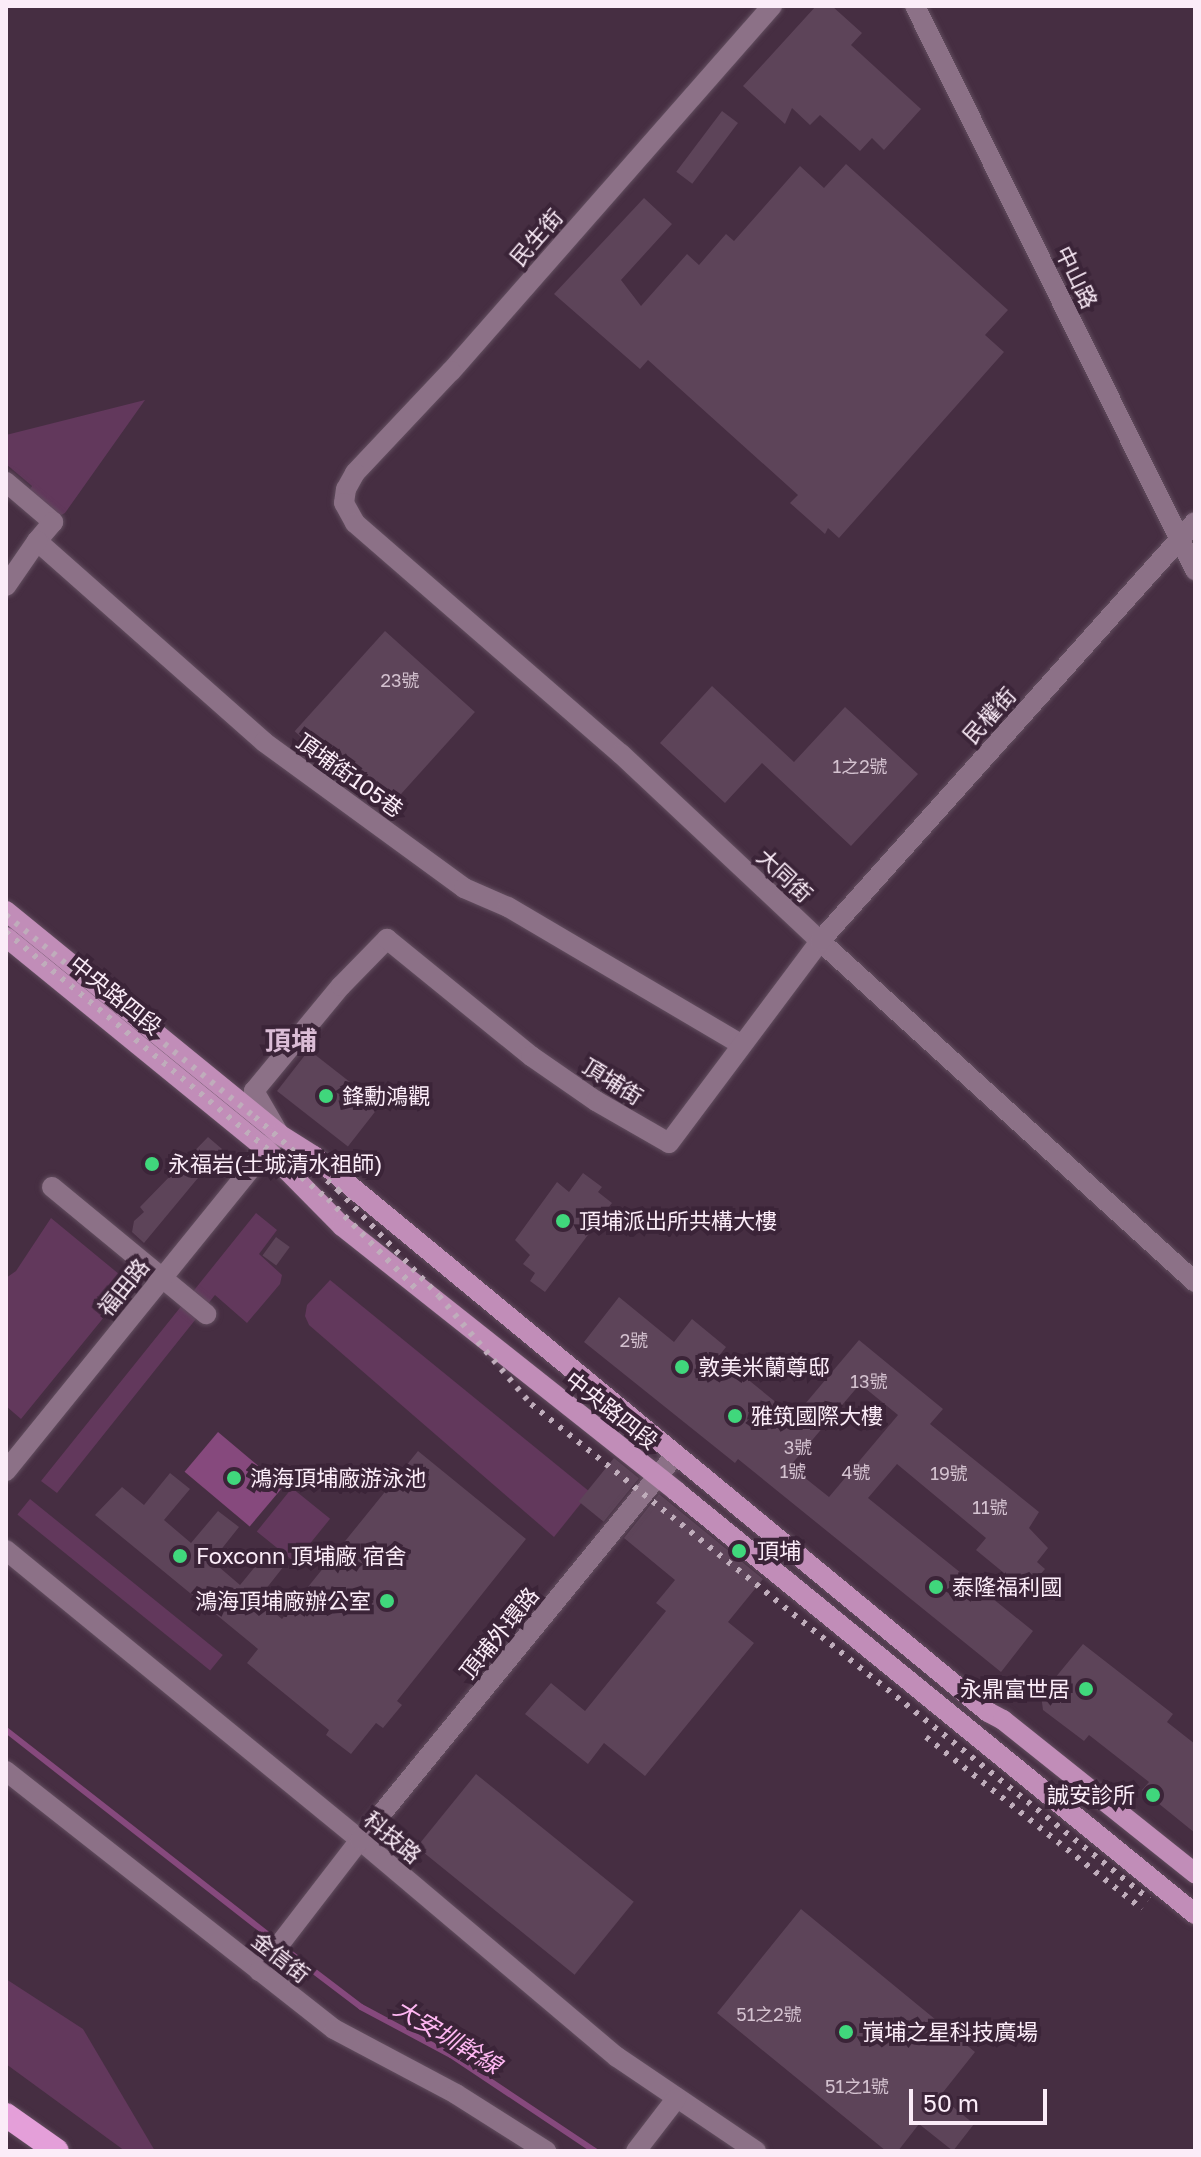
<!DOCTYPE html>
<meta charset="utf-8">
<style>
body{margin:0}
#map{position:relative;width:1201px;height:2157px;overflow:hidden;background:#462e42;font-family:"Golos Text","Noto Sans TC",sans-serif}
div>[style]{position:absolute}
.green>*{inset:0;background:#62385c;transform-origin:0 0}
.water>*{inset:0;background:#86497d;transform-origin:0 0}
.stream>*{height:6px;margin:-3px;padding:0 3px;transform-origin:3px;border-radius:3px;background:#86497d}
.building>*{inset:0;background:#5d4459;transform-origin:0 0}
.roads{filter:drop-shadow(0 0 2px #624e5f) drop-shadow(0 0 2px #624e5f)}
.minor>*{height:20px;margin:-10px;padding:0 10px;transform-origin:10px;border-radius:10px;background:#8c7187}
.primary>*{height:20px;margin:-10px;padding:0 10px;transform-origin:10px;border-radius:10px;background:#c18db8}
.motorway>*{height:24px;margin:-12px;padding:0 12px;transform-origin:12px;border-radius:12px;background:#e49fd9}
.rail>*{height:6px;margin-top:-3px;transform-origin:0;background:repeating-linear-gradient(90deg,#bfadbb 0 4px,transparent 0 12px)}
.dots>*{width:22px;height:22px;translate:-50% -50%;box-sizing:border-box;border:4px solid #3b2438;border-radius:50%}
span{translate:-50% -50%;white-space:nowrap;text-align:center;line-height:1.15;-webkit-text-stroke:8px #3b2438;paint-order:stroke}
.number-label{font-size:18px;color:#d4c2d0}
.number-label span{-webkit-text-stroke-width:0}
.street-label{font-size:22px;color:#fbecf8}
.poi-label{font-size:22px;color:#fbecf8}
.left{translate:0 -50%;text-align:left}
.right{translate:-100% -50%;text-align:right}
.water-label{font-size:24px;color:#ffb8f3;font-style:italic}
.quarter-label{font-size:26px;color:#dbbdd6;font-weight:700}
.frame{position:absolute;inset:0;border:8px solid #fbecf8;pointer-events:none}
.scale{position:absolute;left:909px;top:2089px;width:138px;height:36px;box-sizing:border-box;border:4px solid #fbecf8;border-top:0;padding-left:10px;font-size:24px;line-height:28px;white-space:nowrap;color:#fbecf8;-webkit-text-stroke:6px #3b2438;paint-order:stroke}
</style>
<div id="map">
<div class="green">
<div style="clip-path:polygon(145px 400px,65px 513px,59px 516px,28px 493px,32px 486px,6px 464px,6px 435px)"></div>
<div style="clip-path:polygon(256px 1213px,277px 1230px,259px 1254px,282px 1275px,280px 1284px,247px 1323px,215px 1295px,57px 1493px,41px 1481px)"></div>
<div style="clip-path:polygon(51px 1218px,131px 1284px,21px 1419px,6px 1406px,6px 1278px,16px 1271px)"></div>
<div style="clip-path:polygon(330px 1280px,590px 1492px,554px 1537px,309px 1325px,305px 1316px,307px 1305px)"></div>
<div style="left:292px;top:1488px;width:49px;height:56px;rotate:39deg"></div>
<div style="left:30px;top:1499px;width:248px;height:20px;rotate:39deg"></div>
<div style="clip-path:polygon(6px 1979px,83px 2029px,155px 2151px,125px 2151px,6px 2064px)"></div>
</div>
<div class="water">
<div style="left:218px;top:1432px;width:85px;height:52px;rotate:40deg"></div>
</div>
<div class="stream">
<div style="left:6px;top:1730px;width:333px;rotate:38deg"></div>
<div style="left:286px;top:1950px;width:94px;rotate:37.2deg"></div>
<div style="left:361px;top:2007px;width:102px;rotate:28.1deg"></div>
<div style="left:451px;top:2055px;width:173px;rotate:33.7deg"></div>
</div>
<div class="building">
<div style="clip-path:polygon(816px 6px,832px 6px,862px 33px,851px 45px,921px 109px,884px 150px,872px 138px,860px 151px,820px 115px,810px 125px,792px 108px,785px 124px,743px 86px)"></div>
<div style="left:722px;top:111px;width:20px;height:76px;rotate:37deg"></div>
<div style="clip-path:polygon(846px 164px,1008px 310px,985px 335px,1004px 352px,839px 538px,828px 528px,825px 534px,790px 503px,798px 495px,648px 360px,640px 369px,554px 294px,644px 198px,672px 224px,621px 280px,641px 306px,687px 254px,699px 265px,726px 234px,734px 241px,800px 166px,824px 188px)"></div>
<div style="left:385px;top:631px;width:121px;height:135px;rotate:42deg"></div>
<div style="clip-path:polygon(712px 686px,794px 762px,845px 707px,918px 774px,851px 846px,762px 763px,725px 803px,660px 743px)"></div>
<div style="left:309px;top:1050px;width:90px;height:52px;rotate:38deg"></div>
<div style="clip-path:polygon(208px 1137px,222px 1149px,144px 1243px,132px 1232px,134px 1221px,144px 1212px,140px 1207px)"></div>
<div style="clip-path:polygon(583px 1173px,602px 1187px,598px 1192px,612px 1203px,545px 1292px,530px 1281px,535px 1273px,523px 1264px,530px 1255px,515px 1240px,557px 1182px,569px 1192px)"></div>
<div style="left:276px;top:1237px;width:17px;height:23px;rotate:36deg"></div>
<div style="clip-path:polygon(evenodd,619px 1297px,674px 1342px,692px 1319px,726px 1347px,719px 1356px,794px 1417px,859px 1340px,943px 1409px,930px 1424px,1039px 1512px,1029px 1528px,1048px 1548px,1037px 1562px,1045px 1569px,1026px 1591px,976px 1550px,986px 1538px,897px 1464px,868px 1498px,1033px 1631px,1001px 1672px,738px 1459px,735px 1463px,584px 1342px,619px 1297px,860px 1384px,898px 1415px,829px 1497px,790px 1466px,860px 1384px)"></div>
<div style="clip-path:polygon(418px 1451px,526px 1539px,397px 1701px,402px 1705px,383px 1728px,376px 1723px,351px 1754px,326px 1735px,329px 1730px,247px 1663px,258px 1649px,95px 1515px,122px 1487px,144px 1505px,170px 1473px,190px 1489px,164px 1520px,191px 1543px,218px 1511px,239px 1527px,212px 1561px,240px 1585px,267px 1552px,284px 1566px,258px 1599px,282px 1619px)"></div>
<div style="left:614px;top:1458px;width:32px;height:56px;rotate:39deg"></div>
<div style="clip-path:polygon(659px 1494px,763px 1579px,728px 1622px,754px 1643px,645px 1776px,604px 1743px,588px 1764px,525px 1714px,551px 1683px,585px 1711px,666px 1611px,656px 1603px,675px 1580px,624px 1538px)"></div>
<div style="clip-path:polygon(1083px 1644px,1173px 1714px,1167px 1722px,1195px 1744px,1195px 1833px,1142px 1790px,1149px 1782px,1089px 1735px,1084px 1741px,1043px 1710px,1041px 1695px)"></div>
<div style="left:476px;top:1774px;width:203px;height:94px;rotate:39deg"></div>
<div style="clip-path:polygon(801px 1909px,975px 2052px,940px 2096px,974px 2124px,953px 2151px,919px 2124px,898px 2151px,886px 2151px,717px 2013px)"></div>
</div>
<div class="roads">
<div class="minor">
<div style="left:772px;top:6px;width:486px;rotate:131.3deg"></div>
<div style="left:451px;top:371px;width:140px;rotate:133.3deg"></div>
<div style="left:355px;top:473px;width:18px;rotate:119deg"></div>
<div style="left:346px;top:489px;width:14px;rotate:98deg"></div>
<div style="left:344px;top:503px;width:23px;rotate:61deg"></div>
<div style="left:355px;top:523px;width:352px;rotate:41deg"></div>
<div style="left:621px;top:754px;width:273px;rotate:43.2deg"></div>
<div style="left:820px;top:941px;width:507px;rotate:42.28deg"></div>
<div style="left:915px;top:6px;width:630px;rotate:63.6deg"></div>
<div style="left:6px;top:482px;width:62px;rotate:40.4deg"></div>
<div style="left:53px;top:522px;width:25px;rotate:130deg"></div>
<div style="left:37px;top:541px;width:303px;rotate:41.5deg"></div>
<div style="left:264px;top:742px;width:248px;rotate:36.1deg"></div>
<div style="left:464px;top:888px;width:48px;rotate:23.4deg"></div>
<div style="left:508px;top:907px;width:270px;rotate:30.5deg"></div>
<div style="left:6px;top:586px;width:55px;rotate:-55.4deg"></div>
<div style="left:52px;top:1187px;width:200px;rotate:39.5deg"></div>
<div style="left:6px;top:1471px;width:434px;rotate:-51deg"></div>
<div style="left:279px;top:1134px;width:50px;rotate:-120.2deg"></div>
<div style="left:254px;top:1091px;width:136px;rotate:-50.4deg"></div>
<div style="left:341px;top:986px;width:66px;rotate:-45.6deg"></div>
<div style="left:387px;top:939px;width:186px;rotate:39.1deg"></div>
<div style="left:531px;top:1056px;width:79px;rotate:34.7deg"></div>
<div style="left:596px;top:1101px;width:84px;rotate:29.9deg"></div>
<div style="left:669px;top:1143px;width:252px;rotate:-53.2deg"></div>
<div style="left:820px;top:941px;width:562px;rotate:-48.17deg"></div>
<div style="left:6px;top:1550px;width:458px;rotate:39.3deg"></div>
<div style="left:360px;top:1840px;width:336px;rotate:40.2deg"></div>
<div style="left:617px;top:2057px;width:168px;rotate:34.1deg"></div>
<div style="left:6px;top:1771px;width:417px;rotate:38.2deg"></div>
<div style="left:334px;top:2029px;width:138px;rotate:28deg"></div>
<div style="left:456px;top:2094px;width:107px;rotate:32.3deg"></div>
<div style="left:259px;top:1971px;width:165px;rotate:-52.4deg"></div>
<div style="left:360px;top:1840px;width:496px;rotate:-50.7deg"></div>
<div style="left:636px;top:2151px;width:66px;rotate:-52.4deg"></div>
</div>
<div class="primary">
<div style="left:6px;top:911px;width:353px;rotate:39.2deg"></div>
<div style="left:279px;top:1134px;width:41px;rotate:32.2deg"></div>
<div style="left:314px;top:1156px;width:874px;rotate:39.52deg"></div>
<div style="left:988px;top:1712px;width:17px;rotate:28deg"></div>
<div style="left:1003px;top:1720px;width:246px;rotate:38.6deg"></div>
<div style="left:6px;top:937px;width:334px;rotate:39.2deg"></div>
<div style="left:265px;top:1148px;width:110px;rotate:45.4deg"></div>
<div style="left:342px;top:1226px;width:426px;rotate:38.4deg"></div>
<div style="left:676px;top:1491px;width:670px;rotate:39.18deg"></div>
</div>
<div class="motorway">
<div style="left:6px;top:2115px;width:62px;rotate:35.2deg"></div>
</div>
</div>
<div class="rail">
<div style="left:6px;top:915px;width:321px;rotate:39.1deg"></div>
<div style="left:255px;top:1117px;width:111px;rotate:41.3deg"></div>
<div style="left:338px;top:1190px;width:146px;rotate:46.4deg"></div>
<div style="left:439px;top:1296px;width:142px;rotate:49.6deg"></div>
<div style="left:531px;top:1404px;width:792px;rotate:38.69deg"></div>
<div style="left:6px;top:932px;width:418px;rotate:39.7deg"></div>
<div style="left:328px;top:1199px;width:130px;rotate:45.6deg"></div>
<div style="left:926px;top:1737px;width:276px;rotate:38.5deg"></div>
</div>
<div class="dots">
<div style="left:326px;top:1096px;background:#40d77c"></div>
<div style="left:152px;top:1164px;background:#40d77c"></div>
<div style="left:563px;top:1221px;background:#40d77c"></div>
<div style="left:682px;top:1367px;background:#40d77c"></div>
<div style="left:735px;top:1416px;background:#40d77c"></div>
<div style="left:234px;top:1478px;background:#40d77c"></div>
<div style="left:739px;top:1551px;background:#40d77c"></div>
<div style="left:180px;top:1556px;background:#40d77c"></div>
<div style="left:936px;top:1587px;background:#40d77c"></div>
<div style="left:387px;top:1601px;background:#40d77c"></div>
<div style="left:1086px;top:1689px;background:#40d77c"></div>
<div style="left:1153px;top:1795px;background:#40d77c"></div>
<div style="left:846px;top:2032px;background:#40d77c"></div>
</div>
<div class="number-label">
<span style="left:400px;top:680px">23號</span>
<span style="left:860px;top:766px">1之2號</span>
<span style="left:634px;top:1340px">2號</span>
<span style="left:869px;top:1381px">13號</span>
<span style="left:798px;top:1447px">3號</span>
<span style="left:793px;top:1471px">1號</span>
<span style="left:856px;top:1472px">4號</span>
<span style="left:949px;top:1473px">19號</span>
<span style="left:990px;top:1507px">11號</span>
<span style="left:769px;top:2014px">51之2號</span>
<span style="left:857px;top:2086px">51之1號</span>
</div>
<div class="street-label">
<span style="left:536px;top:237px;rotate:-49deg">民生街</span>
<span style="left:1077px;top:277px;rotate:64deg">中山路</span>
<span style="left:989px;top:715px;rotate:-48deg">民權街</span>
<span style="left:350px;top:775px;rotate:36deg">頂埔街105巷</span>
<span style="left:785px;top:875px;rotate:43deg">大同街</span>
<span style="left:116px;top:995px;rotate:39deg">中央路四段</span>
<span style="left:613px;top:1081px;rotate:32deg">頂埔街</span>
<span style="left:123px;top:1287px;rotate:-51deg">福田路</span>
<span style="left:612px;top:1410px;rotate:38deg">中央路四段</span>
<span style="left:499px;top:1633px;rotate:-51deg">頂埔外環路</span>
<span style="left:393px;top:1837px;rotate:40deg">科技路</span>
<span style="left:281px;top:1957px;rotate:38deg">金信街</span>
</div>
<div class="poi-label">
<span class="left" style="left:342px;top:1096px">鋒勳鴻觀</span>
<span class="left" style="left:168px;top:1164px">永福岩(土城清水祖師)</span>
<span class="left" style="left:579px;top:1221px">頂埔派出所共構大樓</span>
<span class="left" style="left:698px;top:1367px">敦美米蘭尊邸</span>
<span class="left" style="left:751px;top:1416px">雅筑國際大樓</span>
<span class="left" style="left:250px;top:1478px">鴻海頂埔廠游泳池</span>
<span class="left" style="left:757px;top:1551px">頂埔</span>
<span class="left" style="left:196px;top:1556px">Foxconn 頂埔廠 宿舍</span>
<span class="left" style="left:952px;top:1587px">泰隆福利國</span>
<span class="right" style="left:371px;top:1601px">鴻海頂埔廠辦公室</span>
<span class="right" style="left:1070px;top:1689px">永鼎富世居</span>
<span class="right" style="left:1135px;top:1795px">誠安診所</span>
<span class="left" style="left:862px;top:2032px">嵿埔之星科技廣場</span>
</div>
<div class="water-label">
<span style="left:448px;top:2036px;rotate:31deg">大安圳幹線</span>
</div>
<div class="quarter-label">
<span style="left:291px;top:1041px">頂埔</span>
</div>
<div class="frame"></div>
<div class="scale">50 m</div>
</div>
